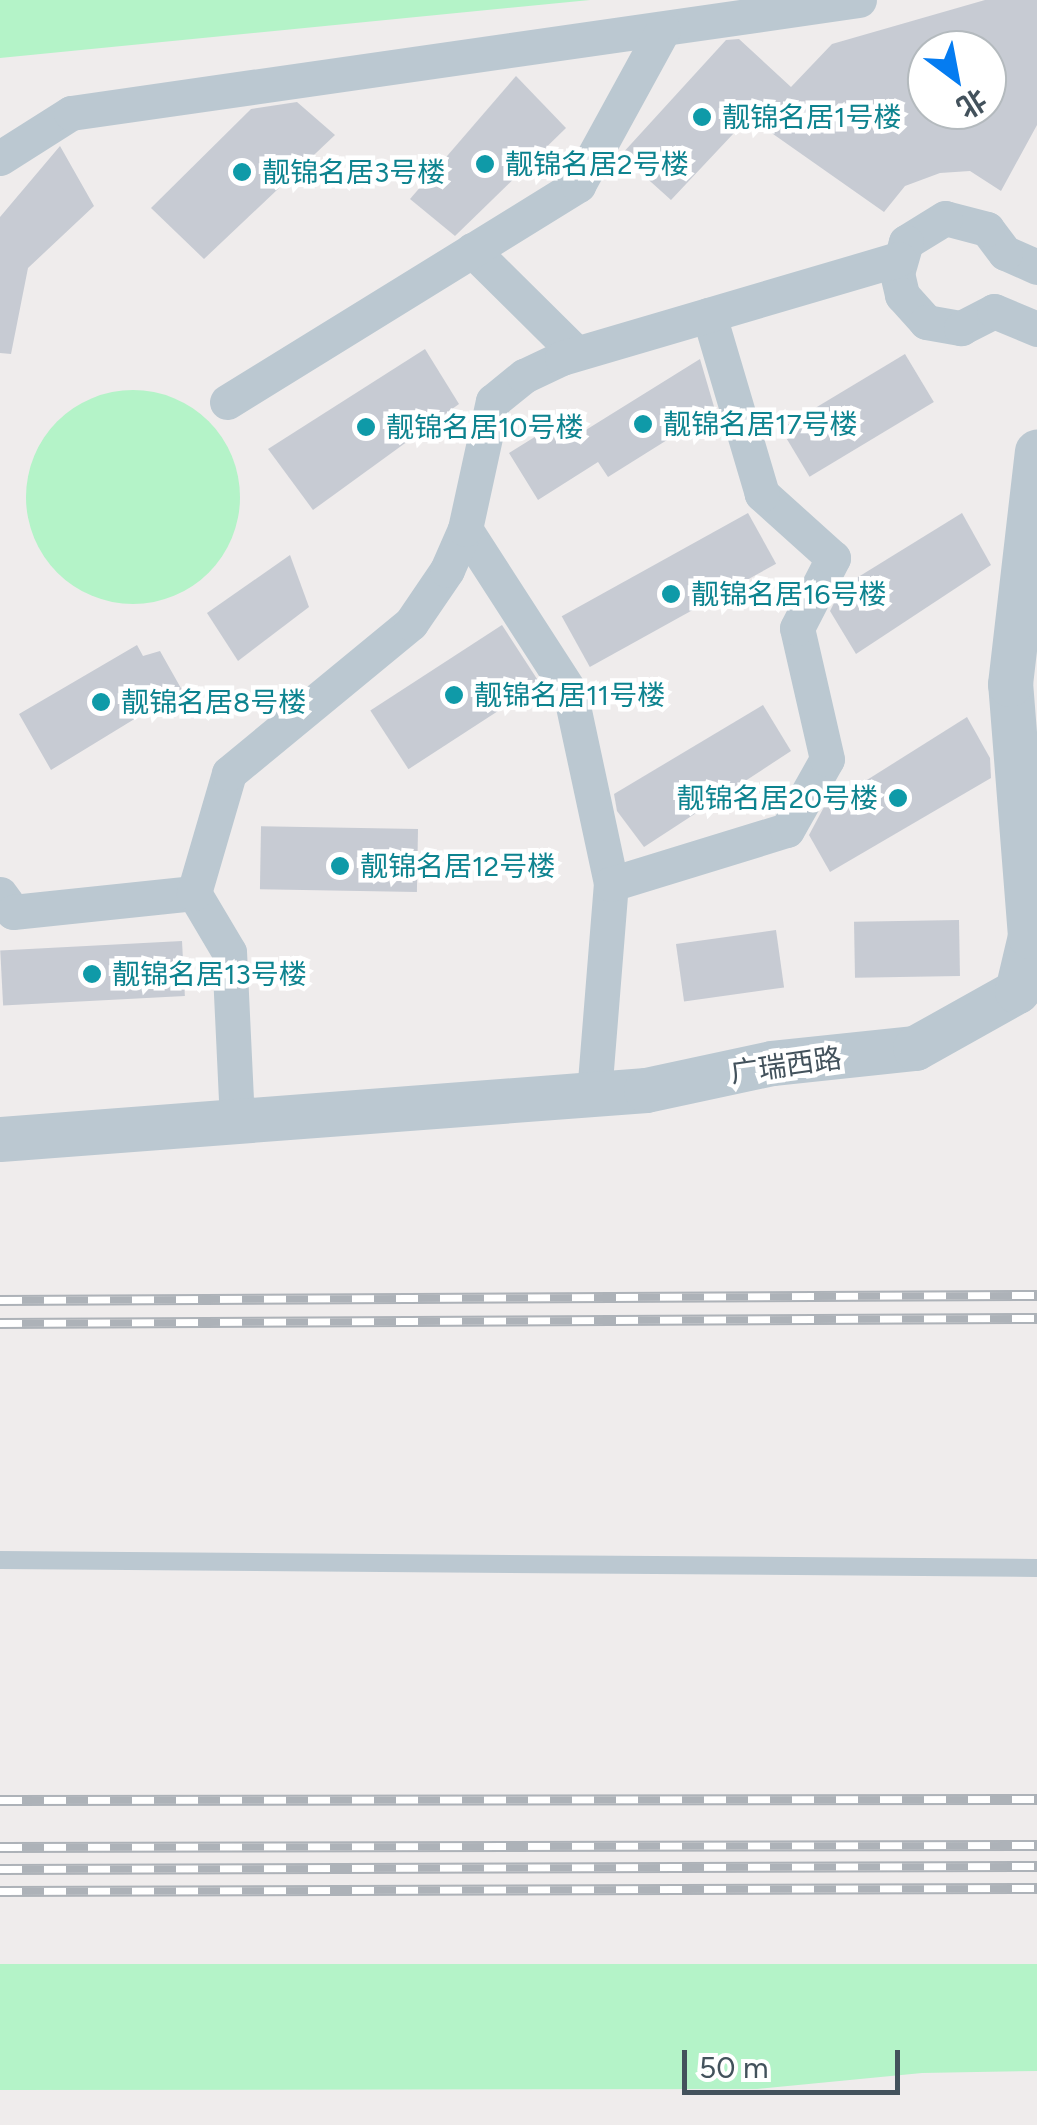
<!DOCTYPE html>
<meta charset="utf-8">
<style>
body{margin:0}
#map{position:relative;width:1037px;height:2125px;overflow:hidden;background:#efecec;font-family:Figtree,"Noto Sans SC",sans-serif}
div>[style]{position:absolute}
.green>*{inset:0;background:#b4f3c8}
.round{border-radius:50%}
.building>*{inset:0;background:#c7cbd3;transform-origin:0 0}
.service>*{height:18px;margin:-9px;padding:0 9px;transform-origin:9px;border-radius:9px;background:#bbc8d1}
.minor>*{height:35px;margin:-17.5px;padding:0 17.5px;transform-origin:17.5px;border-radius:17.5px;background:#bbc8d1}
.tertiary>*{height:45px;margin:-22.5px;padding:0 22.5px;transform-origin:22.5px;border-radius:22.5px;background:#bbc8d1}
.rail>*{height:11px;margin-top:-5.5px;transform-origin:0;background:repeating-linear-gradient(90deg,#fff 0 22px,#adb2b8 0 44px);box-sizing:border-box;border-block:2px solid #adb2b8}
.dots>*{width:28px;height:28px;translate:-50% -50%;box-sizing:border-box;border:5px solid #fff;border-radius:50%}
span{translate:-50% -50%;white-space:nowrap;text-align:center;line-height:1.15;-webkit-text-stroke:9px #fff;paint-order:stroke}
.culture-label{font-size:28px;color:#0d838f}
.left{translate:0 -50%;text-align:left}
.right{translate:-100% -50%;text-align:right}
.street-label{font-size:28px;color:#43525c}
.north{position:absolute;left:907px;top:30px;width:100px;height:100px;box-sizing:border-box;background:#fff;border:2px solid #b4babe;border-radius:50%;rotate:148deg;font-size:28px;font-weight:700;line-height:40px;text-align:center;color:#43525c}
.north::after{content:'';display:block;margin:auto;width:35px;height:45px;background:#057cf1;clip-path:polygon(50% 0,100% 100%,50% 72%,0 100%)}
.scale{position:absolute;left:682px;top:2050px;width:218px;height:45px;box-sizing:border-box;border:5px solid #43525c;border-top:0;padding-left:12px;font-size:30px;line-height:35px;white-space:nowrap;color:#43525c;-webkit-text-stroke:8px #fff;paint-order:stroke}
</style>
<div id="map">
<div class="green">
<div style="clip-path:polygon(0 0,590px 0,0 58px)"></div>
<div class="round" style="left:26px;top:390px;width:214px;height:214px"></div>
<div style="clip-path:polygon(0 1964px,1037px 1964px,1037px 2071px,922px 2073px,757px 2089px,0 2090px)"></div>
</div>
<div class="building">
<div style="clip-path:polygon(evenodd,985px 0,1037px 0,1037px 125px,1001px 191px,970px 171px,940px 173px,905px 186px,884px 212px,749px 117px,671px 200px,621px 155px,726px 40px,739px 39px,791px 87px,832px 44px,985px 0,927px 50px,987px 50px,987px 110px,927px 110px,927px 50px)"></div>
<div style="clip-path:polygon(516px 76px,566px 128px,455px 236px,410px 199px)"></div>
<div style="clip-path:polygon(297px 102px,335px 135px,204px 259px,151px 208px,251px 109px)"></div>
<div style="clip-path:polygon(60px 146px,94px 206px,28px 268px,11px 354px,0 353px,0 217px)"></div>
<div style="clip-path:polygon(425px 349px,459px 404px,313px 510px,268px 449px)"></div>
<div style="left:905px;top:354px;width:56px;height:145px;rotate:59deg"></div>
<div style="clip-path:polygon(700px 359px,715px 410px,608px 477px,598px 462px,538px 500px,509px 453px,570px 415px,581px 433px)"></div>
<div style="left:748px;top:513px;width:58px;height:213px;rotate:61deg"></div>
<div style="clip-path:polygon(962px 513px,991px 565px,856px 654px,830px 611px,842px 587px)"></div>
<div style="clip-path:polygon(290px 555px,309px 607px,238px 661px,207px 613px)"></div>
<div style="left:502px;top:625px;width:70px;height:157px;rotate:57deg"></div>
<div style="clip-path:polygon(137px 645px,143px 656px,160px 651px,182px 690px,51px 770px,19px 714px)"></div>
<div style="clip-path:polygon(763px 705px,791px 751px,644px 847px,617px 811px,614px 794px)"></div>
<div style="clip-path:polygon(967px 717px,990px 758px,991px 778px,830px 872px,809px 835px,824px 807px)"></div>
<div style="left:418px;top:829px;width:63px;height:157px;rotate:91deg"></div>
<div style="left:959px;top:920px;width:56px;height:105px;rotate:89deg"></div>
<div style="left:776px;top:930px;width:58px;height:101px;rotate:82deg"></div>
<div style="left:182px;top:941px;width:55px;height:182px;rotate:87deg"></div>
</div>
<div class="service">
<div style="left:0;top:1560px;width:1037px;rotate:0.44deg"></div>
</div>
<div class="minor">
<div style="left:0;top:158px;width:84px;rotate:-32.4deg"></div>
<div style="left:71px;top:113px;width:796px;rotate:-8.16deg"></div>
<div style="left:472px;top:250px;width:146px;rotate:44.7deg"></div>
<div style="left:1037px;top:267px;width:35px;rotate:-156deg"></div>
<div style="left:1005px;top:253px;width:30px;rotate:-127deg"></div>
<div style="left:987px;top:229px;width:43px;rotate:-165.3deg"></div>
<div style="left:945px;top:218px;width:46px;rotate:148.4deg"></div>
<div style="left:906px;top:242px;width:32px;rotate:106deg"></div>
<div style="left:897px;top:273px;width:23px;rotate:77deg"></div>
<div style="left:902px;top:295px;width:36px;rotate:48deg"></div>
<div style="left:926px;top:322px;width:36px;rotate:10deg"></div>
<div style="left:961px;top:328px;width:37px;rotate:-27deg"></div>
<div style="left:994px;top:311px;width:47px;rotate:22.7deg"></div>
<div style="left:227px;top:402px;width:413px;rotate:-31.7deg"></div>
<div style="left:578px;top:185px;width:177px;rotate:-61.3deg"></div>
<div style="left:465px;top:529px;width:194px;rotate:57.2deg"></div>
<div style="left:570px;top:692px;width:196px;rotate:77.9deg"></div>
<div style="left:0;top:894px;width:22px;rotate:54deg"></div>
<div style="left:13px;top:912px;width:182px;rotate:-6deg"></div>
<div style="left:594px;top:1094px;width:211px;rotate:-85.4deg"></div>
<div style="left:611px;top:884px;width:184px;rotate:-17.1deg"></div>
<div style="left:787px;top:830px;width:81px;rotate:-60.6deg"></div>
<div style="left:827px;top:759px;width:134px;rotate:-102.9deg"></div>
<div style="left:797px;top:628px;width:79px;rotate:-62.8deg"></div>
<div style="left:833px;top:558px;width:96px;rotate:-138deg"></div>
<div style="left:762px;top:494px;width:187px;rotate:-106.5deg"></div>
<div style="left:237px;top:1121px;width:169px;rotate:-92.7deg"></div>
<div style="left:229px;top:952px;width:69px;rotate:-120.7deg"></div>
<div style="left:194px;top:893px;width:125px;rotate:-73.7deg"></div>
<div style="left:229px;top:773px;width:236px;rotate:-39.5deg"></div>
<div style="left:411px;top:623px;width:64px;rotate:-55.8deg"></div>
<div style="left:447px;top:570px;width:45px;rotate:-66.3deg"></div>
<div style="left:465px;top:529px;width:131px;rotate:-77.7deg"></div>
<div style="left:493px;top:401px;width:40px;rotate:-39deg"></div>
<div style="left:524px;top:376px;width:42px;rotate:-25.3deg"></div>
<div style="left:562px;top:358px;width:351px;rotate:-16.4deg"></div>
</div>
<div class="tertiary">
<div style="left:0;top:1139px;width:648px;rotate:-4.34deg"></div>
<div style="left:646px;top:1090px;width:129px;rotate:-12.1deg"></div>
<div style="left:772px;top:1063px;width:144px;rotate:-6deg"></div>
<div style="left:915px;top:1048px;width:117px;rotate:-29.2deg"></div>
<div style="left:1017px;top:991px;width:57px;rotate:-76.7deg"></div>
<div style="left:1030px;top:936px;width:253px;rotate:-94.5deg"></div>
<div style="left:1010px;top:684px;width:234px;rotate:-83.4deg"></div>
</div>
<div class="rail">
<div style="left:0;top:1300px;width:1037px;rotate:-0.28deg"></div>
<div style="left:0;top:1323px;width:1037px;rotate:-0.28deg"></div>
<div style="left:0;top:1800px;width:1037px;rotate:-0.06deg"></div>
<div style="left:0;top:1847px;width:1037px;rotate:-0.11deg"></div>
<div style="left:0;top:1869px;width:1037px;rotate:-0.17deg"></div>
<div style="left:0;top:1891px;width:1037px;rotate:-0.17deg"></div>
</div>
<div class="dots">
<div style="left:702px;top:117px;background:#0f9aa8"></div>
<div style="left:485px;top:164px;background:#0f9aa8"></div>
<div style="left:242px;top:172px;background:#0f9aa8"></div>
<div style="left:643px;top:424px;background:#0f9aa8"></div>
<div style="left:366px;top:427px;background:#0f9aa8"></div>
<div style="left:671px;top:594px;background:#0f9aa8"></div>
<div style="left:454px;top:695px;background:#0f9aa8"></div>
<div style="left:101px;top:702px;background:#0f9aa8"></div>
<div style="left:898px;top:798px;background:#0f9aa8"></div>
<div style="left:340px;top:866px;background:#0f9aa8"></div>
<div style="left:92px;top:974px;background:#0f9aa8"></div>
</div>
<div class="culture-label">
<span class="left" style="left:722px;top:117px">靓锦名居1号楼</span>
<span class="left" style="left:505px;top:164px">靓锦名居2号楼</span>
<span class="left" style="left:262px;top:172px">靓锦名居3号楼</span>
<span class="left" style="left:663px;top:424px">靓锦名居17号楼</span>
<span class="left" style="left:386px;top:427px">靓锦名居10号楼</span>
<span class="left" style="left:691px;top:594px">靓锦名居16号楼</span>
<span class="left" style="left:474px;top:695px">靓锦名居11号楼</span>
<span class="left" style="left:121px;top:702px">靓锦名居8号楼</span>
<span class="right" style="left:878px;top:798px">靓锦名居20号楼</span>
<span class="left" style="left:360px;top:866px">靓锦名居12号楼</span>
<span class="left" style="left:112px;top:974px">靓锦名居13号楼</span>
</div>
<div class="street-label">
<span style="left:786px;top:1065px;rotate:-8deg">广瑞西路</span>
</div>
<div class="north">北</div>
<div class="scale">50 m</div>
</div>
